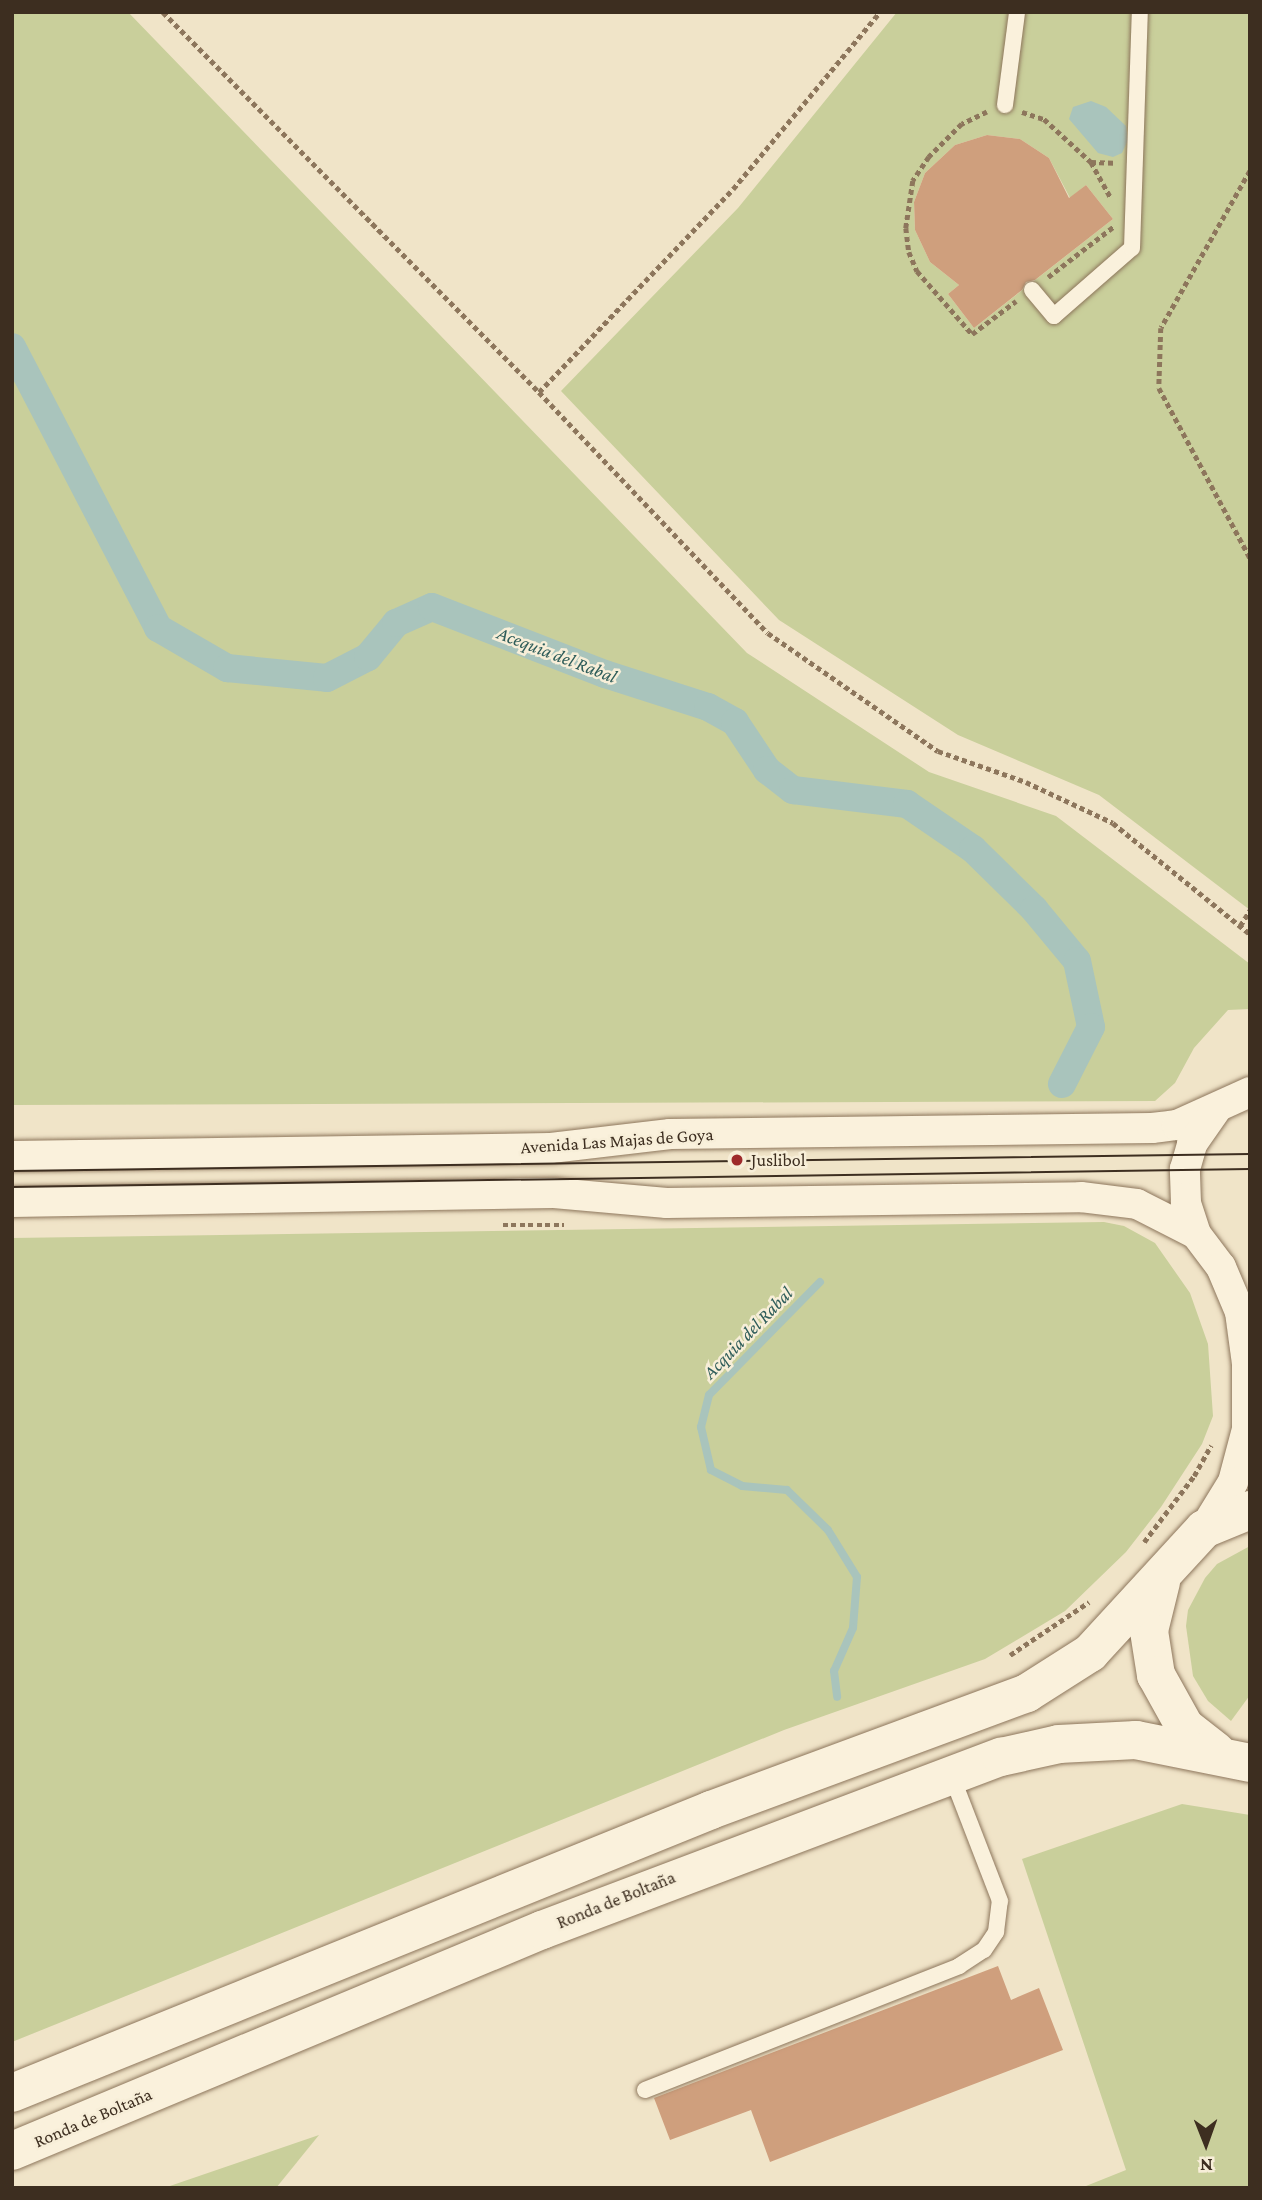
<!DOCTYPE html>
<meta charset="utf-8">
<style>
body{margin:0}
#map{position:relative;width:1262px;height:2200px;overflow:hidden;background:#f0e4c8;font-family:"Crimson Pro",serif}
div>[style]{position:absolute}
.green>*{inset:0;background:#c9cf9b}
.water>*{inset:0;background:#a9c4bc}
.stream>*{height:8px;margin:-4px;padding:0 4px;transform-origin:4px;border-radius:4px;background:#a9c4bc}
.canal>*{height:28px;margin:-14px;padding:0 14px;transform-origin:14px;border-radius:14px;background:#a9c4bc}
.building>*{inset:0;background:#cf9f7d}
.path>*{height:4.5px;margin-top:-2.25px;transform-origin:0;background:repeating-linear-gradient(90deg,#8d765c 0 5px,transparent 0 8.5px)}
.roads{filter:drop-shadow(0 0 2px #8d765c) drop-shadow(0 0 2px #8d765c)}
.service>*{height:16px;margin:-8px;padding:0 8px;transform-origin:8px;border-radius:8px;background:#faf1dc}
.minor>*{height:30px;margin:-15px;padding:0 15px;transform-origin:15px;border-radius:15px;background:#faf1dc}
.secondary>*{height:38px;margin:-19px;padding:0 19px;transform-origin:19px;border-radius:19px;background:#faf1dc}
.tram>*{height:2px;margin:-1px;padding:0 1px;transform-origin:1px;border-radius:1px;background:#3d2e20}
.dots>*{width:19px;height:19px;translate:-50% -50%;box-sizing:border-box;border:4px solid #f7eed8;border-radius:50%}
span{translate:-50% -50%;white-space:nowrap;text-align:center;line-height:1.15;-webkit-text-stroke:5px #f7eed8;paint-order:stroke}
.street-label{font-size:18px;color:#3d2e20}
.poi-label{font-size:18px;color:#3d2e20}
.left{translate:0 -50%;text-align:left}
.water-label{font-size:19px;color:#2f5d5a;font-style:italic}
.frame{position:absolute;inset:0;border:14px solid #3d2e20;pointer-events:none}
.north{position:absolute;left:1171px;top:2109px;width:70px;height:70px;-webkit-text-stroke:5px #f7eed8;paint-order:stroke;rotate:179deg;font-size:19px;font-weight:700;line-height:28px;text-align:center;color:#3d2e20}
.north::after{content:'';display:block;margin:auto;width:24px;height:32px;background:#3d2e20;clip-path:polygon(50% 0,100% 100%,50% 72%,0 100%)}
</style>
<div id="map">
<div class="green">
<div style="clip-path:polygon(12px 12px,128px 12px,747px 653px,929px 772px,1056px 816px,1250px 964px,1250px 1009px,1228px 1010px,1194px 1048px,1175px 1083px,1155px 1101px,12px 1105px)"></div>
<div style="clip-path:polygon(evenodd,897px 12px,1250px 12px,1250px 910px,1099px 795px,958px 735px,779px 620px,561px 391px,738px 208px,897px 12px,987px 135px,1020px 139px,1049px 158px,1070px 198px,1086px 185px,1113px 219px,974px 328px,948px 294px,959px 285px,930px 262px,915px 230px,914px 202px,925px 173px,955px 145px,987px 135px)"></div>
<div style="clip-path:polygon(1104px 1222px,1124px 1226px,1155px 1243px,1190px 1293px,1208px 1344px,1213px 1416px,1202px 1444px,1161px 1507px,1126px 1552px,1065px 1611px,985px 1659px,784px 1730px,12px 2042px,12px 1238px)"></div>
<div style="clip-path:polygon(1250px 1546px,1250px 1695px,1231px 1721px,1208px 1701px,1193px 1676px,1186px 1626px,1188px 1610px,1205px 1578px,1217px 1564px)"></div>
<div style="clip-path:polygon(1182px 1804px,1250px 1815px,1250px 2188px,1081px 2188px,1126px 2170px,1022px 1859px)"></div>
<div style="clip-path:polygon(319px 2135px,276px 2188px,164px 2188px)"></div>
</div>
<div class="water">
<div style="clip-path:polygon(1091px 101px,1106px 107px,1126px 126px,1128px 140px,1122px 153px,1113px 157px,1098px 153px,1069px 119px,1073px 107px)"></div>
</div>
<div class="stream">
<div style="left:820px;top:1282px;width:158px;rotate:134.5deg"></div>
<div style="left:709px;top:1395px;width:33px;rotate:104deg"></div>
<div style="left:701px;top:1427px;width:44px;rotate:76.9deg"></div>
<div style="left:711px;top:1470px;width:35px;rotate:27deg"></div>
<div style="left:742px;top:1486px;width:45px;rotate:5.1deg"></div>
<div style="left:787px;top:1490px;width:57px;rotate:44.3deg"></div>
<div style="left:828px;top:1530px;width:55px;rotate:58.3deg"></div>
<div style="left:857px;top:1577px;width:51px;rotate:94.5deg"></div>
<div style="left:853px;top:1628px;width:47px;rotate:113.8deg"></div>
<div style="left:834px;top:1671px;width:26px;rotate:83deg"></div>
</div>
<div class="canal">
<div style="left:12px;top:347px;width:317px;rotate:62.5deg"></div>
<div style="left:158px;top:628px;width:80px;rotate:30.1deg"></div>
<div style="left:227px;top:668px;width:100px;rotate:5.7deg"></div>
<div style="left:327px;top:678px;width:46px;rotate:-27.1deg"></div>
<div style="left:368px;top:657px;width:44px;rotate:-50.5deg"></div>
<div style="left:396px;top:623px;width:39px;rotate:-24deg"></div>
<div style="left:432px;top:607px;width:186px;rotate:21.2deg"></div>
<div style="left:605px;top:674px;width:108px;rotate:17.8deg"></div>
<div style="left:708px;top:707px;width:31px;rotate:29deg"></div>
<div style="left:735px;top:722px;width:58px;rotate:56.3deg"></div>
<div style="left:767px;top:770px;width:33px;rotate:38deg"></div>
<div style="left:793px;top:790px;width:115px;rotate:7deg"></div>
<div style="left:907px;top:804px;width:80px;rotate:34.3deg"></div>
<div style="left:973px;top:849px;width:86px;rotate:44.5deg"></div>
<div style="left:1034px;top:909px;width:67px;rotate:50.4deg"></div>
<div style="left:1077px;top:961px;width:67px;rotate:78deg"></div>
<div style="left:1091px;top:1027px;width:64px;rotate:117deg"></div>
</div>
<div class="building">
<div style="clip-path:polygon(987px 135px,1020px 139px,1049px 158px,1069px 198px,1086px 185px,1113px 219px,1035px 280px,1026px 282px,1022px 290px,974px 328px,948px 294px,959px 285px,930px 262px,915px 230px,914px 202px,925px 173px,955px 145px)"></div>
<div style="clip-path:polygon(998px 1966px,1011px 2000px,1039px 1988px,1063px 2050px,770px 2162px,751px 2110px,670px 2140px,654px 2098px)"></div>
</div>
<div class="path">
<div style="left:163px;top:12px;width:535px;rotate:45.3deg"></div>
<div style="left:539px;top:392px;width:332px;rotate:46.5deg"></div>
<div style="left:768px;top:633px;width:207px;rotate:34.8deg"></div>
<div style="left:938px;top:751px;width:93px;rotate:19.4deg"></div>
<div style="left:1026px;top:782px;width:96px;rotate:25.2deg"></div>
<div style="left:1113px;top:823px;width:176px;rotate:39deg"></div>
<div style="left:987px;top:112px;width:28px;rotate:154deg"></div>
<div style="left:962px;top:124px;width:47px;rotate:135deg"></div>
<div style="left:929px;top:157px;width:29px;rotate:124deg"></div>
<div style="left:913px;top:181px;width:48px;rotate:98.5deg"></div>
<div style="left:906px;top:228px;width:24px;rotate:83deg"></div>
<div style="left:909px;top:252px;width:21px;rotate:67deg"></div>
<div style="left:917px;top:271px;width:84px;rotate:48.9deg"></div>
<div style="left:972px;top:334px;width:55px;rotate:-36.9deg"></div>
<div style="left:1022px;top:112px;width:23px;rotate:18deg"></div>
<div style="left:1044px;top:119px;width:64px;rotate:42.5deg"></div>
<div style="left:1091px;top:162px;width:23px;rotate:2deg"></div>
<div style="left:1091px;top:162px;width:41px;rotate:60.9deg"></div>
<div style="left:1250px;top:171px;width:180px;rotate:119.5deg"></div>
<div style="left:1161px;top:328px;width:60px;rotate:91.9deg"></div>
<div style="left:1159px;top:388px;width:193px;rotate:61.8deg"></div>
<div style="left:1048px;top:277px;width:82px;rotate:-37.6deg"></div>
<div style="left:539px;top:392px;width:281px;rotate:-46.3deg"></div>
<div style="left:733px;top:189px;width:230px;rotate:-50.3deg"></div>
<div style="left:1240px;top:926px;width:19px;rotate:-58deg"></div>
<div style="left:503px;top:1225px;width:61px"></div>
<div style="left:1144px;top:1542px;width:83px;rotate:-52.9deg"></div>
<div style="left:1194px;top:1476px;width:35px;rotate:-61deg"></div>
<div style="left:1010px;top:1655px;width:95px;rotate:-33.9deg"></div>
</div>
<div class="roads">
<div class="service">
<div style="left:1005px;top:105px;width:94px;rotate:-82.6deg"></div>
<div style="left:1032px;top:290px;width:34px;rotate:50deg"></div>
<div style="left:1054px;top:316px;width:103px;rotate:-41.1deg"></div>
<div style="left:1132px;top:248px;width:236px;rotate:-88.1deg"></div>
<div style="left:645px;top:2090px;width:338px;rotate:-21.5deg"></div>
<div style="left:959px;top:1966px;width:30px;rotate:-33deg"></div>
<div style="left:984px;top:1950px;width:22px;rotate:-56deg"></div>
<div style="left:996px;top:1932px;width:31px;rotate:-83deg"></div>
<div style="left:1000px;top:1901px;width:136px;rotate:-111.1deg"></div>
</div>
<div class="minor">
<div style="left:12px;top:1156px;width:539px;rotate:-0.85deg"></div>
<div style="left:551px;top:1148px;width:120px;rotate:-6.7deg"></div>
<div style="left:670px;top:1134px;width:482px;rotate:-0.7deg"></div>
<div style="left:1152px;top:1128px;width:25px;rotate:-7deg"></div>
<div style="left:1177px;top:1125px;width:80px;rotate:-24.3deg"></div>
<div style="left:12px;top:1202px;width:542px;rotate:-0.95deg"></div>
<div style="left:554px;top:1193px;width:113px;rotate:5.1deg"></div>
<div style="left:667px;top:1203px;width:414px;rotate:-0.8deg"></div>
<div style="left:1081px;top:1197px;width:56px;rotate:7.1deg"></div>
<div style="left:1137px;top:1204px;width:66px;rotate:27deg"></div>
<div style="left:1196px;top:1234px;width:41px;rotate:52.9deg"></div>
<div style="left:1221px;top:1267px;width:49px;rotate:67.1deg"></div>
<div style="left:1240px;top:1312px;width:52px;rotate:82.3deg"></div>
<div style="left:1247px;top:1364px;width:65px;rotate:90deg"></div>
<div style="left:1247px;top:1429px;width:55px;rotate:104.8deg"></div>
<div style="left:1233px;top:1482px;width:55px;rotate:121.7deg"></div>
<div style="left:1196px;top:1234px;width:33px;rotate:-108deg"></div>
<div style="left:1186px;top:1203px;width:34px;rotate:-92deg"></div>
<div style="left:1185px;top:1169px;width:26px;rotate:-74deg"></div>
<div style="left:1192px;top:1144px;width:44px;rotate:-55.2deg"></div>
</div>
<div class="secondary">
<div style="left:1161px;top:1582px;width:50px;rotate:103.8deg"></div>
<div style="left:1149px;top:1631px;width:45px;rotate:81deg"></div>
<div style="left:1156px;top:1675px;width:60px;rotate:60.9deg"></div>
<div style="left:1185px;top:1727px;width:39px;rotate:38deg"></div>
<div style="left:12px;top:2093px;width:754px;rotate:-22.04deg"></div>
<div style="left:711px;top:1810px;width:337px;rotate:-20.3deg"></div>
<div style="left:1027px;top:1693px;width:75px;rotate:-32.4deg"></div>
<div style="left:1090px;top:1653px;width:168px;rotate:-47.4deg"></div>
<div style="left:1204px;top:1529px;width:50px;rotate:-22.4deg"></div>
<div style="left:12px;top:2151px;width:574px;rotate:-22.64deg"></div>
<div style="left:542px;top:1930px;width:491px;rotate:-20.7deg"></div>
<div style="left:1001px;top:1757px;width:59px;rotate:-12.6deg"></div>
<div style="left:1059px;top:1744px;width:77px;rotate:-3deg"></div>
<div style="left:1136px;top:1740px;width:116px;rotate:11.4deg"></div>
</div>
</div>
<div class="tram">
<div style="left:12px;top:1171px;width:1238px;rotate:-0.79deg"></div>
<div style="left:12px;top:1187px;width:1238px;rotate:-0.83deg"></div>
</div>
<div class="dots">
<div style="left:737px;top:1160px;background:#9e2a2b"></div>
</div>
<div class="street-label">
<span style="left:617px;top:1141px;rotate:-4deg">Avenida Las Majas de Goya</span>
<span style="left:616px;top:1900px;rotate:-22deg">Ronda de Boltaña</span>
<span style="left:93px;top:2118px;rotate:-23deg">Ronda de Boltaña</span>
</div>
<div class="poi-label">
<span class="left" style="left:751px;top:1160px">Juslibol</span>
</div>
<div class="water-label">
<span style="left:557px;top:655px;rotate:21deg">Acequia del Rabal</span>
<span style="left:748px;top:1333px;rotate:-46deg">Acquia del Rabal</span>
</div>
<div class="frame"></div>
<div class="north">N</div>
</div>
